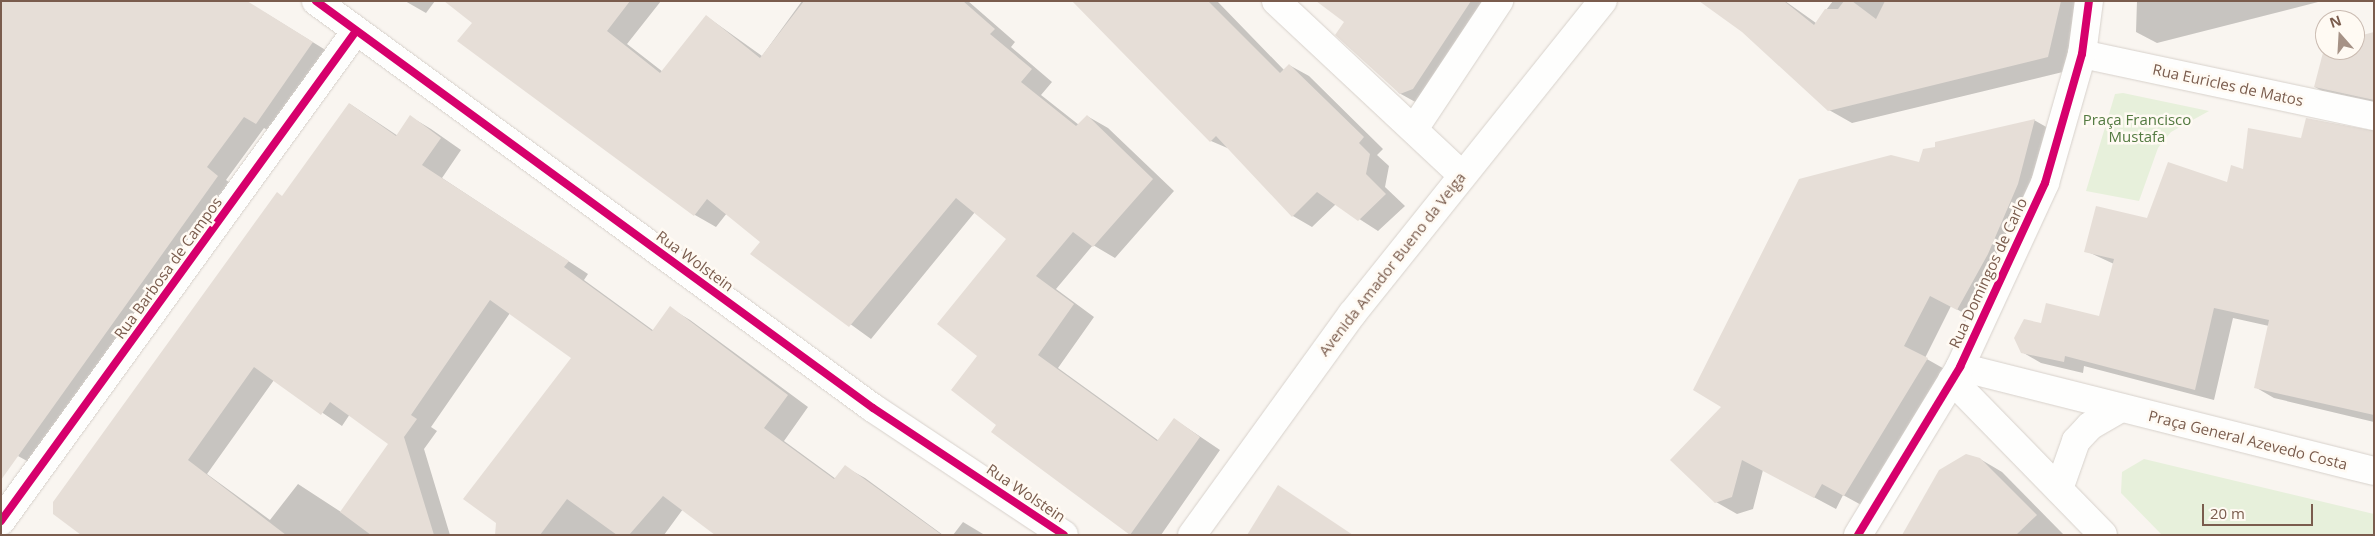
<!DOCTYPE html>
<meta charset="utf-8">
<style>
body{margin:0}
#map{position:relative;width:2375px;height:536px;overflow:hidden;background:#f9f5f0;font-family:"Open Sans",sans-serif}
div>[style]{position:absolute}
.green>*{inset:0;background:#e7f0db}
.shadow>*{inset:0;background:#0003}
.building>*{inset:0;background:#e6ded7}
.roads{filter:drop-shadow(0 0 1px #d7d1cb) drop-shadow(0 0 1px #d7d1cb)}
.minor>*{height:28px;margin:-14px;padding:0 14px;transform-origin:14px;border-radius:14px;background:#fefefd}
.secondary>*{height:28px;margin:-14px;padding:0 14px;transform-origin:14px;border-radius:14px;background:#fefefd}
.cycleway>*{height:8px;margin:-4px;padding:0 4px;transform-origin:4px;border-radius:4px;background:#d6006c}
span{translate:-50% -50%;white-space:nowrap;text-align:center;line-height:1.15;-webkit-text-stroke:5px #fffaf3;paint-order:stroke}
.street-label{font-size:15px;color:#7a5c4d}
.park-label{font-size:15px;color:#537a41}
.frame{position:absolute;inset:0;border:2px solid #7a5c4d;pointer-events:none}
.north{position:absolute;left:2315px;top:10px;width:50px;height:50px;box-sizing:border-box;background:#fffaf3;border:1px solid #cabbb1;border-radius:50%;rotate:341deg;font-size:14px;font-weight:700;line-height:20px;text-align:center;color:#7a5c4d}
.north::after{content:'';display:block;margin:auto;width:18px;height:22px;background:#a69286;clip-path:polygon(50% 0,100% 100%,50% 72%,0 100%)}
.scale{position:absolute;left:2202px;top:504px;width:111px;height:22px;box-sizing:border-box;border:2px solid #7a5c4d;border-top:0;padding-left:6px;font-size:15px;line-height:18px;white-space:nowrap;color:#7a5c4d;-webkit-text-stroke:4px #fffaf3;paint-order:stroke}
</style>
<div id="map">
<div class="green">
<div style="clip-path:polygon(2123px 93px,2209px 111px,2171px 132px,2158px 148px,2139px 201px,2086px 191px,2115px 94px)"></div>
<div style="clip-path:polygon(2144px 459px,2374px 514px,2374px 535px,2162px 535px,2121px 493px,2122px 472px)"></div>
</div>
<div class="shadow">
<div style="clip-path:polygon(405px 1px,435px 1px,426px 13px)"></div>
<div style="clip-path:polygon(446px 1px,661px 1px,627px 44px,663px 72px,706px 16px,762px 56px,802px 1px,968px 1px,1015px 42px,1011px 47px,1052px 82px,1041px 95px,1079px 125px,1087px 116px,1108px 128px,1174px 191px,1115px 258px,1093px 245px,1056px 289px,1094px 317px,1058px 368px,1159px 441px,1174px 419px,1220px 450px,1161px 535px,1132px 535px,993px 432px,998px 425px,979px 355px,1008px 239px,975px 212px,871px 339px,752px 253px,762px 241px,727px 213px,716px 227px,695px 215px,459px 41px,474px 22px)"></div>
<div style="clip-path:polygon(1074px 1px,1217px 1px,1284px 70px,1289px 65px,1309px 76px,1383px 149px,1377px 155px,1389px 166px,1385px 187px,1405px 206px,1378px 231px,1336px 204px,1312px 227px,1293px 216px,1232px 150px,1211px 141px)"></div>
<div style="clip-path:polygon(1318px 1px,1496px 1px,1419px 104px,1399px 93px,1346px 21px)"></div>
<div style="clip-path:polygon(1768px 1px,1785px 1px,1816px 23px,1833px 1px,2085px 1px,2071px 70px,1852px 123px,1829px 110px)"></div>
<div style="clip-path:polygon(2137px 1px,2322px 1px,2157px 43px,2136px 32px)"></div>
<div style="clip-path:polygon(264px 12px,332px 54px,276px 135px,264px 128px,226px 180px,237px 188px,38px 467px,18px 456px)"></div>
<div style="clip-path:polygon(2374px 33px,2374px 107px,2334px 98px,2315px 87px,2325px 49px,2355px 50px,2355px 38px)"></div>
<div style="clip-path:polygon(evenodd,350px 104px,398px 136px,411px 117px,431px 129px,461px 150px,442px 178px,588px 274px,584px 280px,654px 331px,670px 308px,690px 320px,808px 407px,784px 441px,836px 479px,845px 467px,865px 478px,943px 535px,717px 535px,683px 509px,664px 535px,496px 535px,573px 357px,510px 313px,431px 427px,437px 431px,424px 449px,450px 535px,84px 535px,283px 197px,350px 104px,274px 380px,342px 426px,350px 414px,390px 443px,341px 512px,298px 484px,270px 520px,207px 474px,274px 380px)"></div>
<div style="clip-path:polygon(2307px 119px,2374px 131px,2374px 422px,2274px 398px,2255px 387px,2269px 326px,2233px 318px,2214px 400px,2084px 366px,2083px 373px,2041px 363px,2022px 352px,2042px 324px,2100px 317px,2114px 264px,2086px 251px,2228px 184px,2302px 140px)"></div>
<div style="clip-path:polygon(2034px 120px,2055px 132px,1978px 321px,1951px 306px,1925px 358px,1948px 371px,1865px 507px,1843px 495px,1836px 509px,1763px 470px,1753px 509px,1737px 514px,1716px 502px,1723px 407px,1920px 163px,1936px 148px)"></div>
<div style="clip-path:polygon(1980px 459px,2002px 472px,2064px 535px,1903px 535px)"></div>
<div style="clip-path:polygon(963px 522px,983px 534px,984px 535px,953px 535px)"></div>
</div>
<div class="building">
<div style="clip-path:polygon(1px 1px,247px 1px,313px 42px,256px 124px,244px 117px,207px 167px,218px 176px,1px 480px)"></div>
<div style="clip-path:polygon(444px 1px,630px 1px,607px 31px,660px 73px,706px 15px,760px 58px,804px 1px,963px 1px,995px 29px,990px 34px,1032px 69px,1021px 82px,1076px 126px,1087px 115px,1153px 179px,1093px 247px,1073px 232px,1036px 276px,1074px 304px,1038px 355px,1157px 441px,1174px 418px,1200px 437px,1130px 535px,991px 432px,996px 425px,951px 390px,977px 356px,937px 324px,1006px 239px,956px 198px,849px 327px,750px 254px,760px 242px,707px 199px,694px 216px,457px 41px,472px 23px)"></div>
<div style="clip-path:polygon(1072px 1px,1208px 1px,1280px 73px,1289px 64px,1364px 137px,1359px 143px,1370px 154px,1366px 174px,1386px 194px,1358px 221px,1317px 192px,1292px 217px,1216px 136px,1210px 142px)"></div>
<div style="clip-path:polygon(1316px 1px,1471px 1px,1413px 89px,1400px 94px,1335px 35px,1344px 22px)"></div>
<div style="clip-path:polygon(1699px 1px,1784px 1px,1814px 25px,1825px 9px,1838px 9px,1844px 1px,1852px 1px,1876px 19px,1885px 1px,2061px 1px,2048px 57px,1828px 111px,1742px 32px)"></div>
<div style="clip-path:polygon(2374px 32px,2374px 100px,2314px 87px,2325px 45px,2325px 50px,2355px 50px,2355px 37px)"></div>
<div style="clip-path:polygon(349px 103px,396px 136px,410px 115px,441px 138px,422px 165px,569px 261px,564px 267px,652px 331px,670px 306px,788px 395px,764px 428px,834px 479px,845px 465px,942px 535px,715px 535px,663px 496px,629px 535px,617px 535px,567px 499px,540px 535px,495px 535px,496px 523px,463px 499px,571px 358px,490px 300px,411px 415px,417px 419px,404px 437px,434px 535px,371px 535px,340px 512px,388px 444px,330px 402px,321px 415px,254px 367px,188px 460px,286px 535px,81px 535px,53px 514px,53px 502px,277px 192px,282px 196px)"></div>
<div style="clip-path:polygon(2306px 118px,2374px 131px,2374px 415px,2254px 388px,2269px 320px,2214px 308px,2195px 390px,2065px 356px,2064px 362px,2021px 353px,2014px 338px,2024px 319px,2041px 323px,2046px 303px,2099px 316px,2114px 259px,2084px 252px,2096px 206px,2147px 218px,2168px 162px,2227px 182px,2231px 165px,2243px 169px,2248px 128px,2301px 138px)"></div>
<div style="clip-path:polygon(2035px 119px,2018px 184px,1988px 254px,1957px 310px,1930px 296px,1904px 346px,1928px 358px,1844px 496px,1822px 484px,1814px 498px,1742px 460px,1732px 497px,1715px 503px,1670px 460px,1721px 407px,1693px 390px,1799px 179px,1891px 155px,1919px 162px,1923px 149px,1935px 147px,1935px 142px)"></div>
<div style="clip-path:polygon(1966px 454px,1980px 458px,2037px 515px,2016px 535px,1902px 535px,1939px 470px)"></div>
<div style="clip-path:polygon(1278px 485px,1353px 535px,1247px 535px)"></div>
</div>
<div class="roads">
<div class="minor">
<div style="left:316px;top:1px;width:690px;rotate:36.16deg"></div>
<div style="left:873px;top:408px;width:229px;rotate:33.6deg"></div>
<div style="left:1276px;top:1px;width:253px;rotate:43.1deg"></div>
<div style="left:2082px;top:54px;width:299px;rotate:12deg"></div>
<div style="left:1414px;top:129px;width:154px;rotate:-56.4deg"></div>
<div style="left:1960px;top:367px;width:427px;rotate:14.1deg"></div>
<div style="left:1952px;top:380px;width:216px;rotate:45.7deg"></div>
<div style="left:2059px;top:489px;width:51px;rotate:-70.5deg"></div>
<div style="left:2076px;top:441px;width:21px;rotate:-47deg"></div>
<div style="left:2090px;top:426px;width:36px;rotate:-30deg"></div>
<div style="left:1px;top:521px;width:605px;rotate:-54.08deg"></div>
<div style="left:1858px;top:535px;width:197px;rotate:-58.7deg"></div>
<div style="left:1960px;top:367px;width:203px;rotate:-65.2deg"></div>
<div style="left:2045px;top:183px;width:134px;rotate:-74deg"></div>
<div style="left:2082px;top:54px;width:53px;rotate:-82.5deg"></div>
</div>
<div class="secondary">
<div style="left:1192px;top:535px;width:273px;rotate:-54.1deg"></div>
<div style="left:1352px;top:314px;width:401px;rotate:-51.3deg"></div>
</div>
</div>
<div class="cycleway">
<div style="left:316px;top:1px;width:690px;rotate:36.16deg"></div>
<div style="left:873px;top:408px;width:229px;rotate:33.6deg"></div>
<div style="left:1px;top:521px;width:605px;rotate:-54.08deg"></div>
<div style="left:1858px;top:535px;width:197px;rotate:-58.7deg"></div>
<div style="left:1960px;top:367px;width:203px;rotate:-65.2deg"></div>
<div style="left:2045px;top:183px;width:134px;rotate:-74deg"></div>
<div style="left:2082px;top:54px;width:53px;rotate:-82.5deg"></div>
</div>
<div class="street-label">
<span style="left:2228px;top:85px;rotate:12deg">Rua Euricles de Matos</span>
<span style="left:695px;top:261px;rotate:36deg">Rua Wolstein</span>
<span style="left:1392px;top:264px;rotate:-52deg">Avenida Amador Bueno da Veiga</span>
<span style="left:168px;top:268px;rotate:-54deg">Rua Barbosa de Campos</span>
<span style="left:1988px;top:273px;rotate:-65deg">Rua Domingos de Carlo</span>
<span style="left:2248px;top:440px;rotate:14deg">Praça General Azevedo Costa</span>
<span style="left:1026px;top:493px;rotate:34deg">Rua Wolstein</span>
</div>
<div class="park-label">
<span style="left:2137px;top:128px">Praça Francisco<br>Mustafa</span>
</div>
<div class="frame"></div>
<div class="north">N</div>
<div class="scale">20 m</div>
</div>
